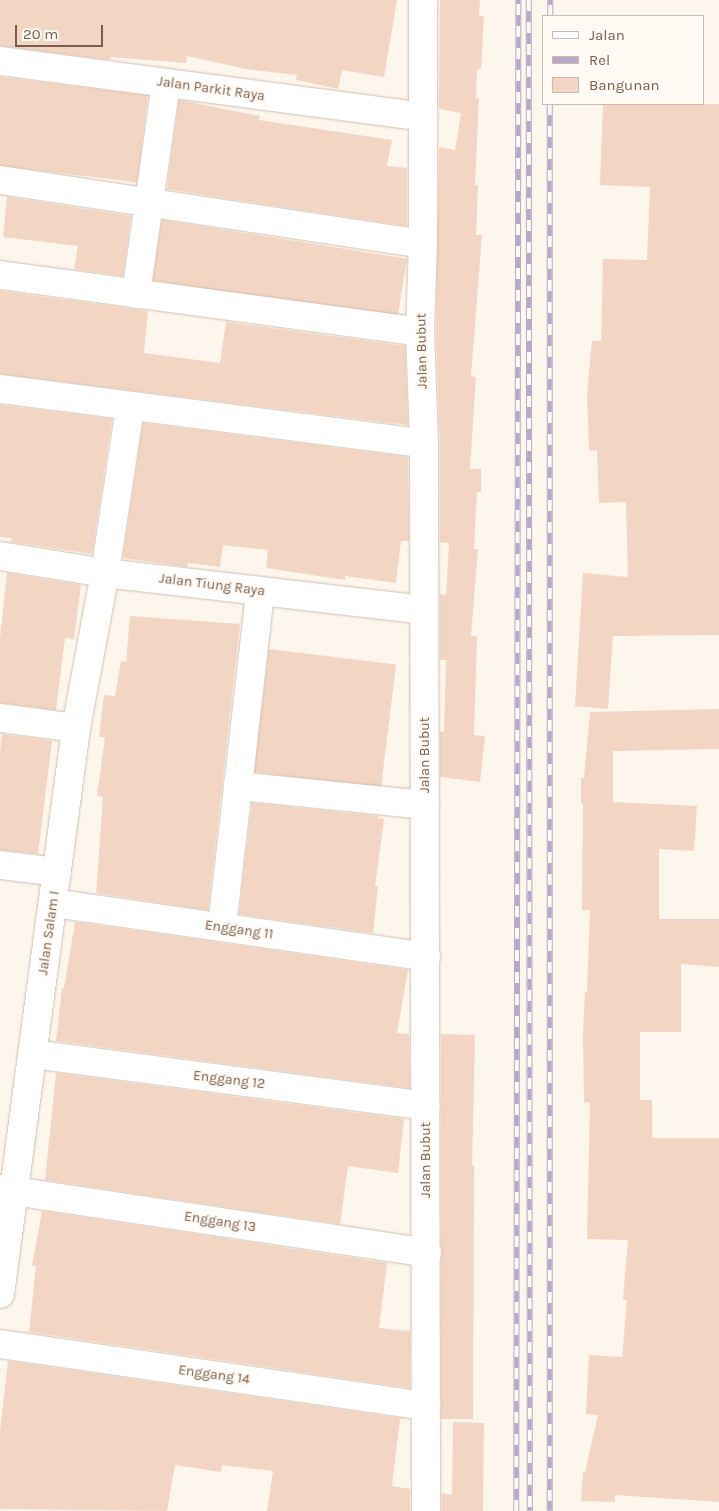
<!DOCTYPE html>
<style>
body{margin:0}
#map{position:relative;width:719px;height:1511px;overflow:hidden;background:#fdf6ec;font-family:Karla,sans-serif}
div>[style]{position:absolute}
.building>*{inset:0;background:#f3d5c3;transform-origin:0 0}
.roads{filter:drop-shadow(0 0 1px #d1beb0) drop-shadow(0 0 1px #d1beb0)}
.minor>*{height:28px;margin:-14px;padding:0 14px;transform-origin:14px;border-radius:14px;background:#fff}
.rail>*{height:5.5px;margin-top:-2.75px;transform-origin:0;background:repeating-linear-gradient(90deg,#fffaf3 0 11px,#b9a8c9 0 22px);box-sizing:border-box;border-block:1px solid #b9a8c9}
span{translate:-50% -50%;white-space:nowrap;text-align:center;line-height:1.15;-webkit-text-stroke:4px #fffaf3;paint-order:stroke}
.street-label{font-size:14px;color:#7a5c4d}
.legend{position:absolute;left:542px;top:15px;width:162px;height:90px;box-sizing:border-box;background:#fffaf3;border:1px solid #cabbb1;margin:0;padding:6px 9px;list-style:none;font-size:15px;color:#7a5c4d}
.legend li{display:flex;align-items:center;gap:10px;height:25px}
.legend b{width:25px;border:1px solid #cabbb1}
.scale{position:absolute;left:15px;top:25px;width:88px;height:22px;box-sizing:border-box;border:2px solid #7a5c4d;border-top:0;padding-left:6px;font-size:15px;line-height:18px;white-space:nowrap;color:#7a5c4d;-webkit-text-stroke:4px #fffaf3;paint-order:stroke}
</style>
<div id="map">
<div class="building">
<div style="clip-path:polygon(0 0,397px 0,384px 77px,342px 70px,338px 89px,296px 80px,297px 75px,246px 69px,187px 56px,186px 63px,111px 57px,110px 60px,0 46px)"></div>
<div style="clip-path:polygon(440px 0,480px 0,479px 16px,484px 16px,481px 69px,477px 69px,476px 98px,479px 98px,475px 185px,478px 185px,476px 235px,482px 235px,471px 376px,476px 377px,470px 469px,481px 469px,481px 492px,477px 492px,474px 549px,478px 549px,471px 636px,477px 636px,474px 735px,485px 736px,480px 782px,440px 777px,440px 732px,444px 731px,446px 660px,440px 660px,440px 594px,446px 595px,449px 543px,440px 542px,440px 443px,436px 332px,439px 147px,455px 150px,461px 113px,439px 109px)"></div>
<div style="left:0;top:77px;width:149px;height:88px;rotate:7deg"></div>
<div style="clip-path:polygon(179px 100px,260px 116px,259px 120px,392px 140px,387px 166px,407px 168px,407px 226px,167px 189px)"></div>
<div style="clip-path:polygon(603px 104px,719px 104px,719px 635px,613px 636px,608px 709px,575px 706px,583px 573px,628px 577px,626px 502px,599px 503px,597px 450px,589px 451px,587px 393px,592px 341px,601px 341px,603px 259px,647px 260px,650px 187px,600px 185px)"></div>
<div style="clip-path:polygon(7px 197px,131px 216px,123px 276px,74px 269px,78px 246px,3px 237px)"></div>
<div style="left:162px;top:220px;width:248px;height:61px;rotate:9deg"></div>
<div style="clip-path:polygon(0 291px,148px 311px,144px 353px,220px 363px,226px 322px,405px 346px,408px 425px,0 374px)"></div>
<div style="clip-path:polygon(0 405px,112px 419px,92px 554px,11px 542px,11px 538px,0 537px)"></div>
<div style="clip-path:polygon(143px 423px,408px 457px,409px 541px,401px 541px,396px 583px,345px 576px,345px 580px,266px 568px,268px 550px,223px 545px,220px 567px,188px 563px,187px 567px,123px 558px)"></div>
<div style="clip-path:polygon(7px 573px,81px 585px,74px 639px,65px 638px,56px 710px,0 703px,0 639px)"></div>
<div style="clip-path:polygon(130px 616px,240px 624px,208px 910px,96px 893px,103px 797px,97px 796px,105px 737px,99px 737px,104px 695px,115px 696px,121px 661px,126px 662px)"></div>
<div style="left:269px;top:649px;width:128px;height:124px;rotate:7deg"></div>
<div style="clip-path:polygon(719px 709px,719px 749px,613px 751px,613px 802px,697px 806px,694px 851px,659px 849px,659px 919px,719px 919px,719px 967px,681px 964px,681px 1032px,640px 1032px,640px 1100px,652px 1100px,652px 1138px,719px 1138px,719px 1502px,615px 1495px,615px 1502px,581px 1501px,583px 1472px,585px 1472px,598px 1415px,586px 1414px,589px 1355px,622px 1357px,627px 1300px,623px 1299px,628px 1240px,587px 1239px,590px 1102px,584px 1103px,583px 1033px,585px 992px,587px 992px,590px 910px,582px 910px,583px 803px,581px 804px,581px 778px,584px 778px,590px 712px)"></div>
<div style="clip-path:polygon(2px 734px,52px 741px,38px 854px,0 850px,0 754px)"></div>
<div style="clip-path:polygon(252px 803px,378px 816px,378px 818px,384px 819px,375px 886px,378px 886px,373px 933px,239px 914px)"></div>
<div style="clip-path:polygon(75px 922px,408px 970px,397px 1033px,409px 1034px,410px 1088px,56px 1041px,62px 988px,64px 988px)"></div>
<div style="clip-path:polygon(441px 1034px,475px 1035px,472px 1165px,474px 1165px,473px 1419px,441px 1419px)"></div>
<div style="clip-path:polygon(56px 1073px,404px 1119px,398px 1173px,348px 1166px,340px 1224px,45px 1180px)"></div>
<div style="clip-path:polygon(42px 1211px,387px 1263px,379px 1328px,410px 1331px,410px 1388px,29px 1332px,36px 1266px,32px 1266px)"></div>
<div style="clip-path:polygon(8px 1361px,406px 1419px,400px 1419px,392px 1486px,410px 1489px,410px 1511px,267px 1511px,273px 1471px,222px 1465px,221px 1472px,175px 1465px,167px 1511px,0 1509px,0 1431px)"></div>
<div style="clip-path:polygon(453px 1422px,484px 1423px,483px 1511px,442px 1511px,442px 1493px,452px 1495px)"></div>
</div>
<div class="roads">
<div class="minor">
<div style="left:423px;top:0;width:244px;rotate:90deg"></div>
<div style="left:423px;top:244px;width:88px;rotate:92deg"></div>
<div style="left:420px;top:332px;width:111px;rotate:87.9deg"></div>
<div style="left:424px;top:443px;width:1068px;rotate:89.89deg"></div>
<div style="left:0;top:61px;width:427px;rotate:7.5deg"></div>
<div style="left:0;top:180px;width:428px;rotate:8.6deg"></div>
<div style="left:0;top:275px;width:424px;rotate:7.7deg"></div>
<div style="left:136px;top:294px;width:213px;rotate:-81.9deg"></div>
<div style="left:0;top:389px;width:427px;rotate:7.3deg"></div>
<div style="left:0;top:556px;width:106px;rotate:9.2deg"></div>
<div style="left:105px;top:573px;width:321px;rotate:6.6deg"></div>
<div style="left:0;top:718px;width:77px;rotate:7.5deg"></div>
<div style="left:238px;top:786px;width:188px;rotate:5.8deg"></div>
<div style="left:0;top:865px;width:57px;rotate:7deg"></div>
<div style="left:53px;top:903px;width:377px;rotate:8.2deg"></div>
<div style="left:222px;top:927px;width:338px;rotate:-83.5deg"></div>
<div style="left:32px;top:1054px;width:397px;rotate:7.5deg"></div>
<div style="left:0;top:1189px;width:432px;rotate:8.5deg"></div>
<div style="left:0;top:1294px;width:571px;rotate:-82.35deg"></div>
<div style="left:76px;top:728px;width:158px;rotate:-79.4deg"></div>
<div style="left:105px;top:573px;width:168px;rotate:-81.4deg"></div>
<div style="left:0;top:1344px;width:431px;rotate:8.3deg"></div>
</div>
</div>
<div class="rail">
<div style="left:529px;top:0;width:1511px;rotate:89.96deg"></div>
<div style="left:550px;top:16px;width:16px;rotate:-90deg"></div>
<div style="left:550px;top:104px;width:1407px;rotate:90deg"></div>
<div style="left:516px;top:1511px;width:1511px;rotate:-89.92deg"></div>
</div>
<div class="street-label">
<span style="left:211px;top:89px;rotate:8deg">Jalan Parkit Raya</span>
<span style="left:422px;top:351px;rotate:-91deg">Jalan Bubut</span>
<span style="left:212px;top:585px;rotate:7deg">Jalan Tiung Raya</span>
<span style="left:425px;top:755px;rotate:-90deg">Jalan Bubut</span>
<span style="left:239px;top:930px;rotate:8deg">Enggang 11</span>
<span style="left:49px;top:933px;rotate:-82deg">Jalan Salam I</span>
<span style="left:229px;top:1080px;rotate:7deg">Enggang 12</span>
<span style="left:426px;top:1160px;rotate:-90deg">Jalan Bubut</span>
<span style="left:220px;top:1222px;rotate:9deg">Enggang 13</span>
<span style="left:214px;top:1375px;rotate:8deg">Enggang 14</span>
</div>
<ul class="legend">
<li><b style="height:6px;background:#fff"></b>Jalan</li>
<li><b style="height:6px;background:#b9a8c9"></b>Rel</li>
<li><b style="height:14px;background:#f3d5c3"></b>Bangunan</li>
</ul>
<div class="scale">20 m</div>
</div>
